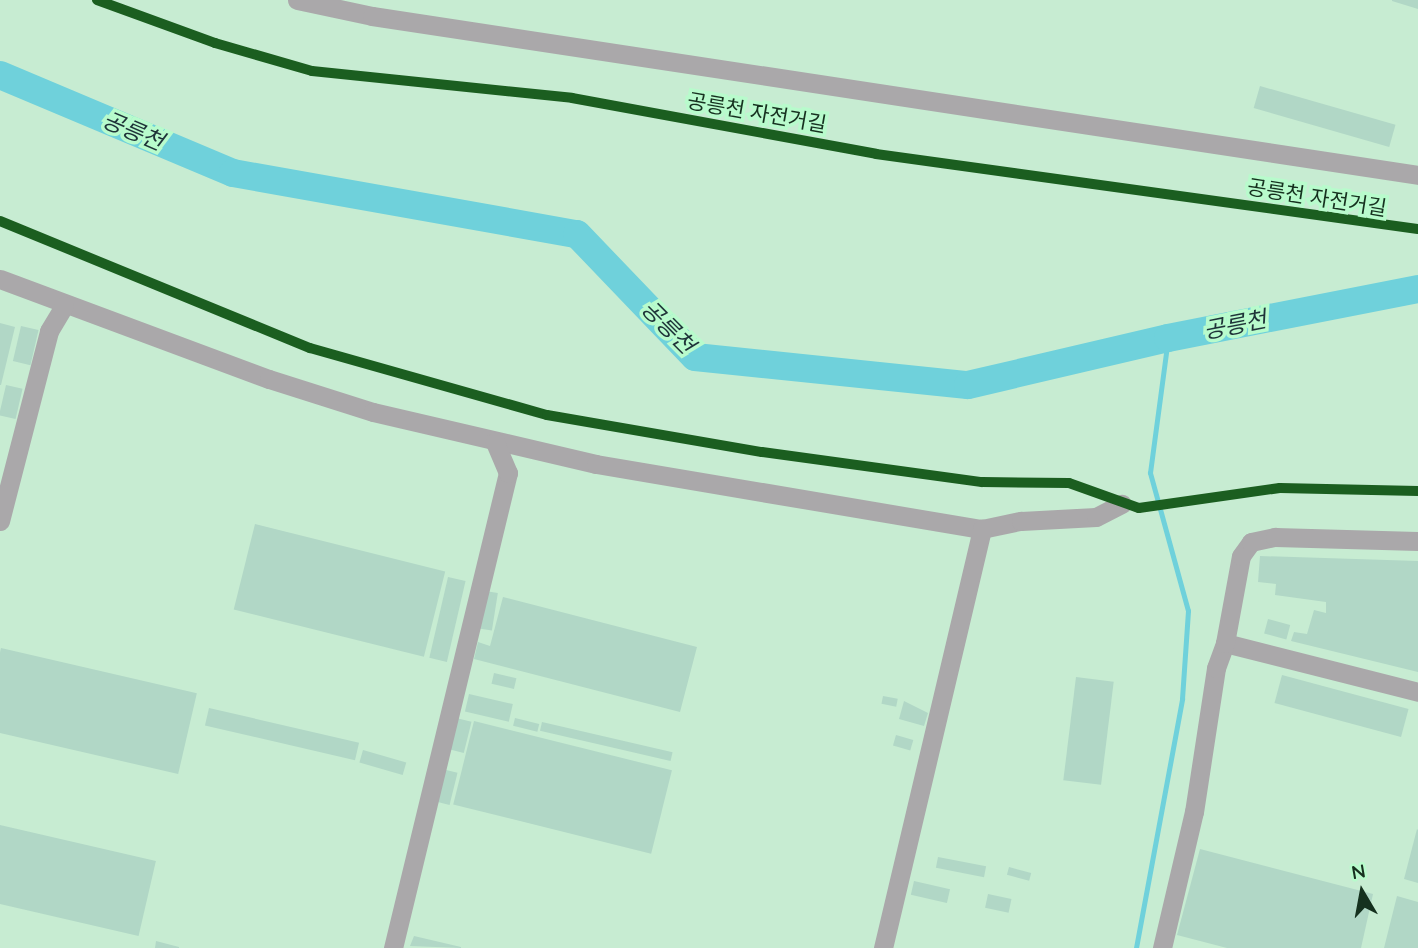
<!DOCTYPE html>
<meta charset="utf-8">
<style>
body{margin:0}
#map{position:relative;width:1418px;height:948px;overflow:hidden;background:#c7ecd2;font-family:Quicksand,"Noto Sans KR",sans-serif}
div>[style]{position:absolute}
.stream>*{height:4.5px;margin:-2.25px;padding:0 2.25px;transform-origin:2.25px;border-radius:2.25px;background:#6fd1db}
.river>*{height:28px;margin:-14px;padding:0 14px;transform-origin:14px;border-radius:14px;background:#6fd1db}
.building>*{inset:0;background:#b1d7c6;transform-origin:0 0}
.minor>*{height:19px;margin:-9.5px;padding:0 9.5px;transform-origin:9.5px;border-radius:9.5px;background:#aaa8aa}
.cycleway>*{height:10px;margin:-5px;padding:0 5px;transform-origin:5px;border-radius:5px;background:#1b5e20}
span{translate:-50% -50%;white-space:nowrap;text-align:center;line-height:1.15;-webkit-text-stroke:7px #b8fbcc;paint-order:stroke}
.street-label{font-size:21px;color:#16311f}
.water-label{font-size:23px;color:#1e3338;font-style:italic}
.north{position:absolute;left:1327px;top:857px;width:70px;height:70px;-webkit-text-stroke:5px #b8fbcc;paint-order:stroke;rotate:350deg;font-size:19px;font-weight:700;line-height:28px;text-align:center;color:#16311f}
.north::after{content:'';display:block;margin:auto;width:24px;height:32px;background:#16311f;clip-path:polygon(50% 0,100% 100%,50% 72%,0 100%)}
</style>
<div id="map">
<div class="stream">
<div style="left:1136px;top:948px;width:253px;rotate:-79.5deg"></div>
<div style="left:1182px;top:699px;width:88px;rotate:-86.1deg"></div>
<div style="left:1188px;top:611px;width:143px;rotate:-105.4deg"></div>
<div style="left:1150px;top:473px;width:136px;rotate:-82.4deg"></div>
</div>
<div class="river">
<div style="left:0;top:75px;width:253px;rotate:22.8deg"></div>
<div style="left:233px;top:173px;width:349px;rotate:10.1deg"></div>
<div style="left:577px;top:234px;width:170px;rotate:46.2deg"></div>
<div style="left:695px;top:357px;width:274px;rotate:5.9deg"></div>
<div style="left:968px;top:385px;width:205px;rotate:-13.2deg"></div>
<div style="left:1168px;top:338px;width:255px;rotate:-11.1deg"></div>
</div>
<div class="building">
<div style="clip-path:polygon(1392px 0,1418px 0,1418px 9px,1392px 1px)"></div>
<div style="left:1260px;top:86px;width:141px;height:23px;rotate:16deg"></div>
<div style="clip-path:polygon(0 323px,15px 327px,1px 385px,0 385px)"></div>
<div style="left:21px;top:326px;width:18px;height:36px;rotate:13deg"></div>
<div style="left:6px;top:385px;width:17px;height:31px;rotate:13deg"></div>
<div style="left:255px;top:524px;width:196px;height:88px;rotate:14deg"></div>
<div style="clip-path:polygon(1260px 556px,1418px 561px,1418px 672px,1291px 641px,1294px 632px,1307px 634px,1314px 610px,1326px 613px,1326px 602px,1275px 595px,1276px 584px,1258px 582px)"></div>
<div style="left:448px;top:577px;width:18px;height:83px;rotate:13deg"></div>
<div style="left:485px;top:591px;width:13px;height:38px;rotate:9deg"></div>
<div style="clip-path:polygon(503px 597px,697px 647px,680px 712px,474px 659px,478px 642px,490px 646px)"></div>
<div style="left:1268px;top:619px;width:23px;height:15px;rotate:15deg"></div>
<div style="left:1px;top:648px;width:201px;height:83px;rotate:13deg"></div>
<div style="left:494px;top:673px;width:23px;height:11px;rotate:13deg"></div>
<div style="left:1282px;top:675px;width:131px;height:29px;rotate:15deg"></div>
<div style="left:1076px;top:677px;width:38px;height:104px;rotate:7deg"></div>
<div style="left:469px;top:694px;width:45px;height:18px;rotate:13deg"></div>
<div style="left:883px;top:696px;width:15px;height:8px;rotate:11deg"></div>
<div style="clip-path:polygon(904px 701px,928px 713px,924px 726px,899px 719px)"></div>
<div style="left:209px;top:708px;width:154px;height:18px;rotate:13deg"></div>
<div style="left:456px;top:718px;width:16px;height:32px;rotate:14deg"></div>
<div style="left:515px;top:718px;width:25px;height:8px;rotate:14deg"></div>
<div style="left:474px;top:721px;width:204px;height:86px;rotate:14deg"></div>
<div style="left:542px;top:722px;width:134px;height:9px;rotate:13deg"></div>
<div style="left:896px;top:735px;width:18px;height:11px;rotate:16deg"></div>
<div style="left:363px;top:750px;width:45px;height:13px;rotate:16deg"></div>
<div style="left:442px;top:769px;width:16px;height:33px;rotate:14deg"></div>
<div style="left:0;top:825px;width:160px;height:77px;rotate:13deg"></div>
<div style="clip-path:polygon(1417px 829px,1418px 830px,1418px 883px,1404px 879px)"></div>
<div style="clip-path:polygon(1200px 849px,1373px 894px,1361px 948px,1227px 948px,1177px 935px)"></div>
<div style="left:938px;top:857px;width:49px;height:11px;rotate:11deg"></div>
<div style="left:1009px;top:867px;width:23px;height:8px;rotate:15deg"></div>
<div style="left:914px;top:881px;width:37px;height:14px;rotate:13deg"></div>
<div style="left:988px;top:894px;width:24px;height:14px;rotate:12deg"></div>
<div style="clip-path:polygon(1397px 896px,1418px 902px,1418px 948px,1384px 948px)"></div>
<div style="clip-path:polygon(414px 936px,461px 947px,461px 948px,410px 946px)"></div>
<div style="clip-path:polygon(156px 941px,179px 947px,179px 948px,155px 948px)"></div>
</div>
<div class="minor">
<div style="left:297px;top:0;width:77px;rotate:12deg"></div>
<div style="left:372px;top:16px;width:1058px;rotate:8.64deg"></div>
<div style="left:0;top:279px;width:287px;rotate:20.4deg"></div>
<div style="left:269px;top:379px;width:109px;rotate:17.6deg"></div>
<div style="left:373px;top:412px;width:229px;rotate:13.1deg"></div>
<div style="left:596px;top:464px;width:391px;rotate:9.6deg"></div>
<div style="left:982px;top:529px;width:40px;rotate:-12deg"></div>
<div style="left:1021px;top:521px;width:75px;rotate:-3.1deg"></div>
<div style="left:1096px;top:517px;width:29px;rotate:-27deg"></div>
<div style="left:0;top:521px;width:196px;rotate:-75.5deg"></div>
<div style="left:49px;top:331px;width:29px;rotate:-59deg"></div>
<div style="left:1225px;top:643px;width:199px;rotate:14.2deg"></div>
<div style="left:393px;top:948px;width:489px;rotate:-76.4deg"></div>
<div style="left:508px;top:473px;width:34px;rotate:-113deg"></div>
<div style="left:883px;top:948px;width:431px;rotate:-76.7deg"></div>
<div style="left:1162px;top:948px;width:140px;rotate:-76.8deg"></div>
<div style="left:1194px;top:812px;width:146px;rotate:-81.3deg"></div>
<div style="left:1216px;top:668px;width:27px;rotate:-70deg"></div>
<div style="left:1225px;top:643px;width:88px;rotate:-79.6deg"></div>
<div style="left:1241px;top:556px;width:17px;rotate:-54deg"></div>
<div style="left:1251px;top:542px;width:25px;rotate:-12deg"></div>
<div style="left:1275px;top:537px;width:143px;rotate:1.6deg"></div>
</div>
<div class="cycleway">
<div style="left:97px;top:0;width:126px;rotate:20deg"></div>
<div style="left:215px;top:43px;width:101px;rotate:16.1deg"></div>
<div style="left:312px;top:71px;width:261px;rotate:5.9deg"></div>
<div style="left:572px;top:98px;width:309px;rotate:10.4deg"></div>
<div style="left:876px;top:154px;width:547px;rotate:7.88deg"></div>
<div style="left:0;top:221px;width:335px;rotate:22.3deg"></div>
<div style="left:310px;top:348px;width:246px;rotate:15.8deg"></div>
<div style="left:547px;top:415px;width:218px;rotate:9.8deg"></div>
<div style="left:762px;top:452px;width:222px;rotate:7.8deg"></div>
<div style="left:982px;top:482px;width:87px;rotate:0.7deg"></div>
<div style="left:1069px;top:483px;width:74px;rotate:19.7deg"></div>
<div style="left:1139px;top:508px;width:142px;rotate:-8.1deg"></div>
<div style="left:1280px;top:488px;width:138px;rotate:1.2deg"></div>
</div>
<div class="street-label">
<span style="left:757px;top:112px;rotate:10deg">공릉천 자전거길</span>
<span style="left:1317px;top:197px;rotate:9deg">공릉천 자전거길</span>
</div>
<div class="water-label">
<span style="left:133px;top:131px;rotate:23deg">공릉천</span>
<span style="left:1235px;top:325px;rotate:-11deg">공릉천</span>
<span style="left:668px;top:327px;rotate:45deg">공릉천</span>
</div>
<div class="north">N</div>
</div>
